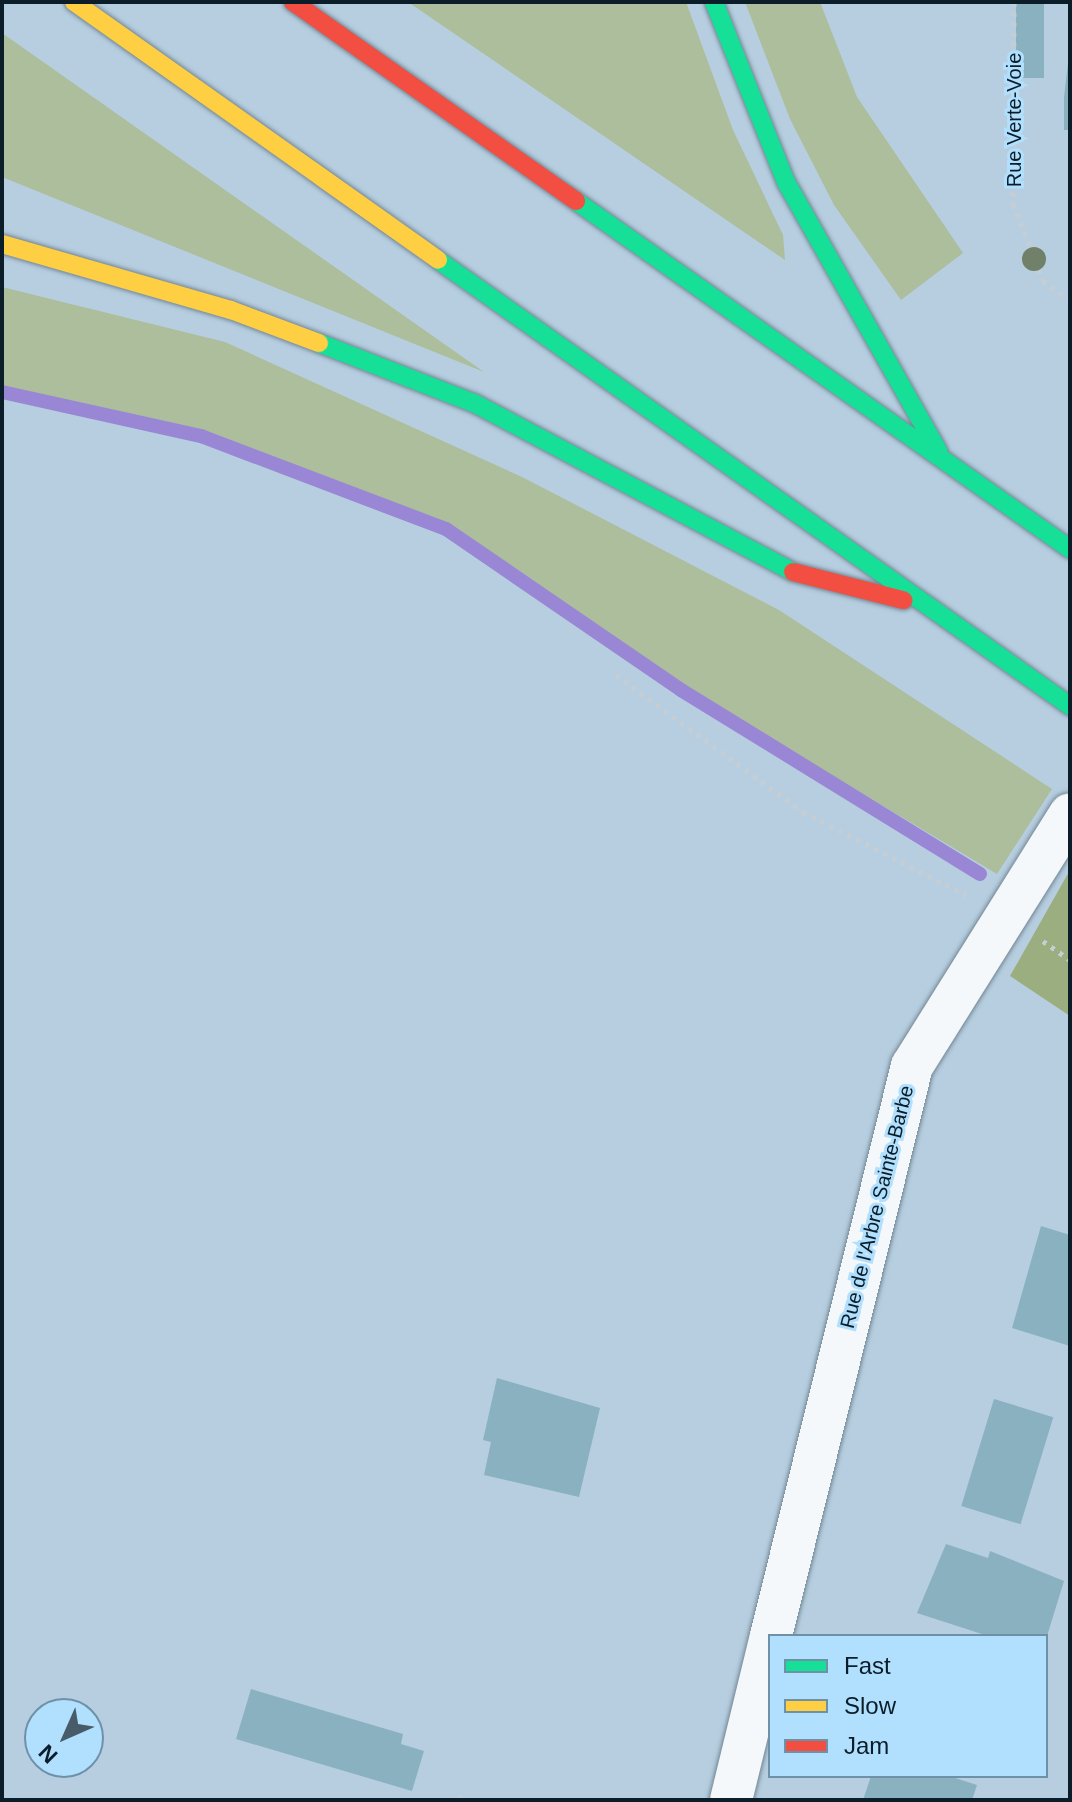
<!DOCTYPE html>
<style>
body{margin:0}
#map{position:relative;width:1072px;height:1802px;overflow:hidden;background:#b6cee0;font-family:Helvetica,sans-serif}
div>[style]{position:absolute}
.green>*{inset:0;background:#acbe9b}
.forest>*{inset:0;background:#9bae7f}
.stream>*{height:14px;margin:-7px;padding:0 7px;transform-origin:7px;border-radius:7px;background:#9987d6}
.building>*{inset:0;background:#89b1c0;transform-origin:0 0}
.path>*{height:5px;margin-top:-2.5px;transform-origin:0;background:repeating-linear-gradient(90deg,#c6ced4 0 4px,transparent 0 10px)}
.roads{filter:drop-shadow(0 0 2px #738694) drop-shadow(0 0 2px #738694)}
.street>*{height:42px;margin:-21px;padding:0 21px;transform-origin:21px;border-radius:21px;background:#f4f8fa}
.fast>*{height:18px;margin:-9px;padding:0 9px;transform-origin:9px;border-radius:9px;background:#16e098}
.slow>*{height:18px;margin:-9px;padding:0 9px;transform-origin:9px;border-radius:9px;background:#ffcf43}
.jam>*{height:18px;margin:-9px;padding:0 9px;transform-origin:9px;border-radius:9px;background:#f24e42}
.trees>*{width:24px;height:24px;margin:-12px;border-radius:50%;background:#718069}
span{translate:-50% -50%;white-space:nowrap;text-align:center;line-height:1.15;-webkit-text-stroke:6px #b1dffe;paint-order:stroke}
.street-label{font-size:20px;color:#0b1d28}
.frame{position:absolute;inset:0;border:4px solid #0b1d28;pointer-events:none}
.legend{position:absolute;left:768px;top:1634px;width:280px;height:144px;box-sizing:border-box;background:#b1dffe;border:2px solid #6f91a8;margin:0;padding:10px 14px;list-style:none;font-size:24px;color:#0b1d28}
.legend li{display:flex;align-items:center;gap:16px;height:40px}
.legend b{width:40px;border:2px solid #6f91a8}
.north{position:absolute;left:24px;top:1698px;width:80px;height:80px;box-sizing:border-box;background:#b1dffe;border:2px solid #6f91a8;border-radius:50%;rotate:225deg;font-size:22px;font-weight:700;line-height:32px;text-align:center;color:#0b1d28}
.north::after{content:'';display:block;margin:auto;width:28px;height:36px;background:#475b68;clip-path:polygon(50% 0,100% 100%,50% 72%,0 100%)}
</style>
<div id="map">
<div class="green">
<div style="clip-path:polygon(408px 2px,686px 2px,733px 130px,783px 235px,785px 260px)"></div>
<div style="clip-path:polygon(745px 2px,820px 2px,857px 97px,963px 253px,901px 300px,834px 205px,790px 119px)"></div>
<div style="clip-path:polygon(2px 33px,484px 372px,2px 177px)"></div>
<div style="clip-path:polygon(2px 287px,225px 342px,522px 477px,779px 610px,1052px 789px,997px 874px,684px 687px,446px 526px,201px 431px,2px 388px)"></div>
</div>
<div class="forest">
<div style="clip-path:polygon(1070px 870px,1070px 1016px,1010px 976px)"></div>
</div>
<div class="stream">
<div style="left:2px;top:392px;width:204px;rotate:12.5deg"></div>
<div style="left:201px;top:436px;width:262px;rotate:20.8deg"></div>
<div style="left:446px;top:529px;width:285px;rotate:34.4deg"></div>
<div style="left:681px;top:690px;width:351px;rotate:31.6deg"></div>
</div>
<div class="building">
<div style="left:1016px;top:2px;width:28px;height:76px"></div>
<div style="clip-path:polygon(1070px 47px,1070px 130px,1064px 130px,1064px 97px)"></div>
<div style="clip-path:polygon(1041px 1226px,1070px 1235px,1070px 1346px,1012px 1328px)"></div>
<div style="clip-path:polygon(497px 1378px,600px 1408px,579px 1497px,484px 1475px,491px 1442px,483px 1440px)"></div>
<div style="left:994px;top:1399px;width:62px;height:112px;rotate:17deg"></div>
<div style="clip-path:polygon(946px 1544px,988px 1558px,990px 1551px,1064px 1581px,1047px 1636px,988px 1636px,917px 1613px)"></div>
<div style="clip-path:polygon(251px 1689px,403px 1734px,401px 1744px,424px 1751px,412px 1791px,236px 1739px)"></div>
<div style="clip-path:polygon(871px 1776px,949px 1776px,977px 1785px,972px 1800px,863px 1800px)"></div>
</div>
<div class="path">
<div style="left:1014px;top:2px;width:202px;rotate:90.3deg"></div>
<div style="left:1013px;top:204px;width:83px;rotate:68.7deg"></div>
<div style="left:1043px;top:281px;width:33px;rotate:35deg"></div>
<div style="left:616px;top:675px;width:232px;rotate:36.2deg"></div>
<div style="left:803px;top:812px;width:183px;rotate:27deg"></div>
<div style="left:1043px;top:941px;width:33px;rotate:35deg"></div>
<div style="left:458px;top:1797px;width:10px;rotate:17deg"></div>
</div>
<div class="roads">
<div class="street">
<div style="left:771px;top:1636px;width:587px;rotate:-76.11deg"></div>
<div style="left:912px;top:1066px;width:297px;rotate:-57.9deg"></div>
<div style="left:731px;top:1800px;width:165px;rotate:-76.3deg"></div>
</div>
<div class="fast">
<div style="left:714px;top:2px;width:194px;rotate:68.2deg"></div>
<div style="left:786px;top:182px;width:309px;rotate:60.5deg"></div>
<div style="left:576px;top:201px;width:604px;rotate:35.16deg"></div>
<div style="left:438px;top:260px;width:774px;rotate:35.21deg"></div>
<div style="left:319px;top:343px;width:166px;rotate:21.2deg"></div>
<div style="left:474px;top:403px;width:361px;rotate:27.9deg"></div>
</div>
<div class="slow">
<div style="left:74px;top:2px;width:446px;rotate:35.3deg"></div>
<div style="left:2px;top:244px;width:238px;rotate:16.1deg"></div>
<div style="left:231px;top:310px;width:94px;rotate:20.6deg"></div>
</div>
<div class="jam">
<div style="left:293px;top:2px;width:346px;rotate:35.1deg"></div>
<div style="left:793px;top:572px;width:114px;rotate:14.3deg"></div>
</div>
</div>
<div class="trees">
<div style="left:1034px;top:259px"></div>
</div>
<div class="street-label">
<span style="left:1014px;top:120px;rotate:-90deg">Rue Verte-Voie</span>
<span style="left:877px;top:1207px;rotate:-76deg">Rue de l'Arbre Sainte-Barbe</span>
</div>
<div class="frame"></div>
<ul class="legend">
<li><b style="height:10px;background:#16e098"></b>Fast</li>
<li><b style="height:10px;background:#ffcf43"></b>Slow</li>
<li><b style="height:10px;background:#f24e42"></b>Jam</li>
</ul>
<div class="north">N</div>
</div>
